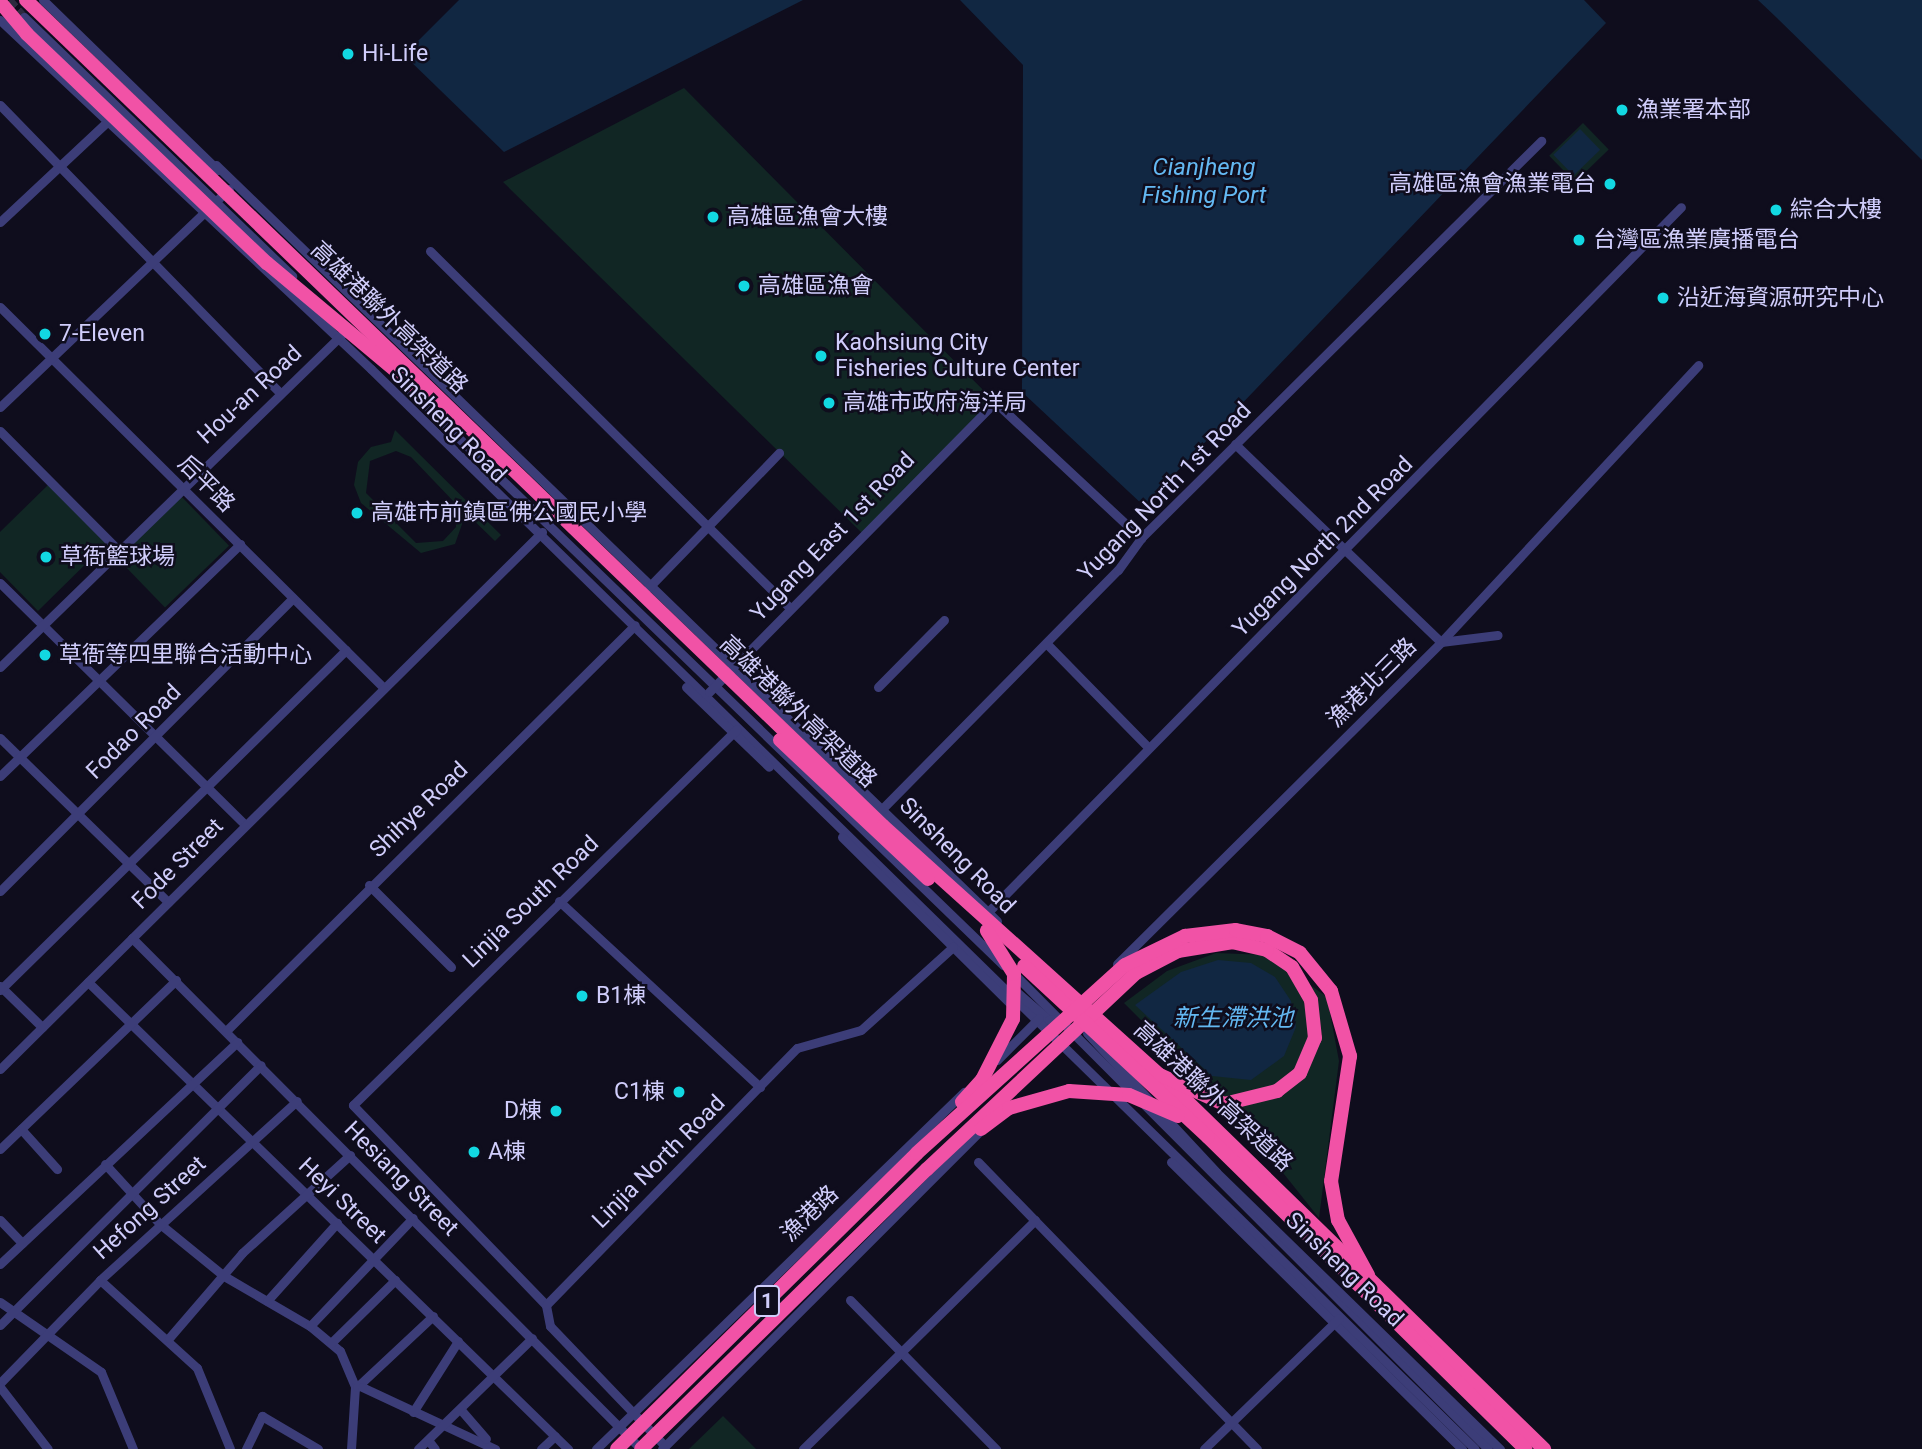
<!DOCTYPE html>
<meta charset="utf-8">
<style>
body{margin:0}
#map{position:relative;width:1922px;height:1449px;overflow:hidden;background:#0f0d1d;font-family:Roboto,"Noto Sans TC",sans-serif}
div>[style]{position:absolute}
.green>*{inset:0;background:#112624;transform-origin:0 0}
.water>*{inset:0;background:#112742;transform-origin:0 0}
.minor-tunnel>*{height:9px;margin-top:-4.5px;transform-origin:0;background:repeating-linear-gradient(90deg,#2c2a3e 0 9px,transparent 0 13.5px)}
.minor>*{height:9px;margin:-4.5px;padding:0 4.5px;transform-origin:4.5px;border-radius:4.5px;background:#3c3d78}
.highway>*{height:14px;margin:-7px;padding:0 7px;transform-origin:7px;border-radius:7px;background:#f152a6}
.highway-bridge>*{height:14px;margin:-7px;padding:0 7px;transform-origin:7px;border-radius:7px;background:#f152a6}
.dots>*{width:19px;height:19px;translate:-50% -50%;box-sizing:border-box;border:4px solid #0f0d1d;border-radius:50%}
span{translate:-50% -50%;white-space:nowrap;text-align:center;line-height:1.15;-webkit-text-stroke:5px #0f0d1d;paint-order:stroke}
.shield-label span{padding:2px 5px;background:#0f0d1d;border:2px solid;border-radius:5px;-webkit-text-stroke-width:0}
.shield-label{font-size:21px;color:#d0cdfb;font-weight:700}
.poi-label{font-size:23px;color:#d0cdfb}
.left{translate:0 -50%;text-align:left}
.right{translate:-100% -50%;text-align:right}
.street-label{font-size:23px;color:#d0cdfb}
.water-label{font-size:24px;color:#63b8f2;font-style:italic}
</style>
<div id="map">
<div class="green">
<div style="clip-path:polygon(684px 88px,995px 402px,863px 534px,503px 182px)"></div>
<div style="left:1583px;top:123px;width:37px;height:47px;rotate:46deg"></div>
<div style="clip-path:polygon(evenodd,395px 430px,501px 535px,495px 541px,466px 513px,455px 544px,421px 553px,361px 503px,354px 485px,358px 462px,371px 447px,391px 442px,395px 430px,396px 451px,411px 457px,455px 503px,456px 527px,443px 541px,416px 543px,366px 493px,370px 461px,396px 451px)"></div>
<div style="clip-path:polygon(50px 483px,108px 542px,38px 611px,0 572px,0 532px)"></div>
<div style="left:179px;top:494px;width:72px;height:89px;rotate:46deg"></div>
<div style="clip-path:polygon(1216px 953px,1268px 955px,1327px 997px,1339px 1061px,1319px 1218px,1240px 1119px,1124px 1003px,1167px 971px)"></div>
<div style="clip-path:polygon(723px 1416px,756px 1449px,689px 1449px)"></div>
</div>
<div class="water">
<div style="clip-path:polygon(459px 0,803px 0,504px 152px,404px 55px)"></div>
<div style="clip-path:polygon(960px 0,1584px 0,1606px 23px,1144px 506px,1022px 392px,1023px 65px)"></div>
<div style="clip-path:polygon(1758px 0,1922px 0,1922px 160px,1777px 18px)"></div>
<div style="left:1580px;top:129px;width:29px;height:37px;rotate:46deg"></div>
<div style="clip-path:polygon(1218px 960px,1251px 963px,1275px 977px,1291px 1001px,1296px 1027px,1284px 1056px,1251px 1080px,1212px 1076px,1135px 1005px,1181px 972px)"></div>
</div>
<div class="minor-tunnel">
<div style="left:9px;top:0;width:23px;rotate:49deg"></div>
</div>
<div class="minor">
<div style="left:43px;top:0;width:244px;rotate:44.2deg"></div>
<div style="left:24px;top:17px;width:373px;rotate:44deg"></div>
<div style="left:0;top:20px;width:509px;rotate:43.25deg"></div>
<div style="left:371px;top:369px;width:1544px;rotate:44.37deg"></div>
<div style="left:0;top:105px;width:402px;rotate:45.8deg"></div>
<div style="left:216px;top:165px;width:1087px;rotate:44.07deg"></div>
<div style="left:0;top:222px;width:148px;rotate:-43.1deg"></div>
<div style="left:430px;top:251px;width:507px;rotate:44.76deg"></div>
<div style="left:0;top:307px;width:541px;rotate:44.78deg"></div>
<div style="left:407px;top:388px;width:830px;rotate:44.07deg"></div>
<div style="left:0;top:407px;width:316px;rotate:-43.6deg"></div>
<div style="left:0;top:431px;width:166px;rotate:45.2deg"></div>
<div style="left:1235px;top:444px;width:286px;rotate:43.9deg"></div>
<div style="left:1441px;top:642px;width:57px;rotate:-7deg"></div>
<div style="left:0;top:583px;width:343px;rotate:44.6deg"></div>
<div style="left:649px;top:587px;width:187px;rotate:-45.9deg"></div>
<div style="left:1047px;top:644px;width:144px;rotate:45.6deg"></div>
<div style="left:0;top:667px;width:484px;rotate:-44.2deg"></div>
<div style="left:686px;top:687px;width:115px;rotate:43.9deg"></div>
<div style="left:878px;top:687px;width:94px;rotate:-45.4deg"></div>
<div style="left:709px;top:692px;width:407px;rotate:-45.4deg"></div>
<div style="left:995px;top:402px;width:200px;rotate:43deg"></div>
<div style="left:0;top:738px;width:235px;rotate:44.3deg"></div>
<div style="left:0;top:776px;width:334px;rotate:-44deg"></div>
<div style="left:879px;top:812px;width:340px;rotate:-45.4deg"></div>
<div style="left:1118px;top:570px;width:39px;rotate:-54deg"></div>
<div style="left:1141px;top:538px;width:564px;rotate:-44.78deg"></div>
<div style="left:842px;top:837px;width:242px;rotate:44.7deg"></div>
<div style="left:369px;top:885px;width:116px;rotate:45deg"></div>
<div style="left:0;top:891px;width:414px;rotate:-45deg"></div>
<div style="left:559px;top:901px;width:274px;rotate:42.8deg"></div>
<div style="left:989px;top:911px;width:987px;rotate:-45.49deg"></div>
<div style="left:132px;top:938px;width:721px;rotate:45.11deg"></div>
<div style="left:1117px;top:964px;width:457px;rotate:-44.8deg"></div>
<div style="left:1441px;top:642px;width:378px;rotate:-47.1deg"></div>
<div style="left:1014px;top:974px;width:671px;rotate:45.06deg"></div>
<div style="left:88px;top:982px;width:670px;rotate:44.21deg"></div>
<div style="left:0;top:986px;width:59px;rotate:44.3deg"></div>
<div style="left:1012px;top:988px;width:49px;rotate:40.9deg"></div>
<div style="left:1049px;top:1020px;width:13px;rotate:-9deg"></div>
<div style="left:0;top:990px;width:485px;rotate:-44.5deg"></div>
<div style="left:226px;top:1031px;width:576px;rotate:-44.79deg"></div>
<div style="left:1087px;top:1033px;width:190px;rotate:47.1deg"></div>
<div style="left:1216px;top:1172px;width:397px;rotate:44.3deg"></div>
<div style="left:997px;top:1060px;width:59px;rotate:-45deg"></div>
<div style="left:0;top:1069px;width:763px;rotate:-44.73deg"></div>
<div style="left:21px;top:1129px;width:54px;rotate:48deg"></div>
<div style="left:0;top:1149px;width:244px;rotate:-43.8deg"></div>
<div style="left:978px;top:1162px;width:400px;rotate:45.8deg"></div>
<div style="left:1171px;top:1162px;width:409px;rotate:44.6deg"></div>
<div style="left:105px;top:1164px;width:81px;rotate:47.5deg"></div>
<div style="left:160px;top:1224px;width:82px;rotate:39.1deg"></div>
<div style="left:224px;top:1276px;width:99px;rotate:30.2deg"></div>
<div style="left:310px;top:1326px;width:39px;rotate:40deg"></div>
<div style="left:340px;top:1351px;width:39px;rotate:67deg"></div>
<div style="left:355px;top:1387px;width:62px;rotate:93.7deg"></div>
<div style="left:0;top:1220px;width:32px;rotate:46deg"></div>
<div style="left:0;top:1264px;width:325px;rotate:-43.1deg"></div>
<div style="left:100px;top:1280px;width:131px;rotate:42.2deg"></div>
<div style="left:197px;top:1368px;width:87px;rotate:67.8deg"></div>
<div style="left:850px;top:1300px;width:209px;rotate:45.6deg"></div>
<div style="left:267px;top:1301px;width:105px;rotate:-48.1deg"></div>
<div style="left:0;top:1302px;width:123px;rotate:34.7deg"></div>
<div style="left:101px;top:1372px;width:83px;rotate:67.4deg"></div>
<div style="left:546px;top:1305px;width:278px;rotate:-134deg"></div>
<div style="left:353px;top:1105px;width:537px;rotate:-44.4deg"></div>
<div style="left:0;top:1325px;width:368px;rotate:-44.9deg"></div>
<div style="left:310px;top:1326px;width:149px;rotate:-46.4deg"></div>
<div style="left:169px;top:1338px;width:112px;rotate:-49.3deg"></div>
<div style="left:242px;top:1253px;width:146px;rotate:-42.2deg"></div>
<div style="left:331px;top:1343px;width:90px;rotate:-44.5deg"></div>
<div style="left:0;top:1383px;width:144px;rotate:-45.8deg"></div>
<div style="left:100px;top:1280px;width:266px;rotate:-42.3deg"></div>
<div style="left:0;top:1387px;width:78px;rotate:52.3deg"></div>
<div style="left:357px;top:1387px;width:104px;rotate:-43.1deg"></div>
<div style="left:362px;top:1387px;width:147px;rotate:25deg"></div>
<div style="left:461px;top:1410px;width:38px;rotate:49deg"></div>
<div style="left:413px;top:1412px;width:84px;rotate:-57.6deg"></div>
<div style="left:428px;top:1440px;width:11px;rotate:52deg"></div>
<div style="left:665px;top:1446px;width:166px;rotate:-133.8deg"></div>
<div style="left:550px;top:1326px;width:21px;rotate:-101deg"></div>
<div style="left:546px;top:1305px;width:359px;rotate:-45.7deg"></div>
<div style="left:797px;top:1048px;width:66px;rotate:-15.7deg"></div>
<div style="left:861px;top:1030px;width:124px;rotate:-42.1deg"></div>
<div style="left:246px;top:1449px;width:37px;rotate:-64deg"></div>
<div style="left:262px;top:1416px;width:65px;rotate:30.5deg"></div>
<div style="left:418px;top:1449px;width:159px;rotate:-44.2deg"></div>
<div style="left:541px;top:1449px;width:19px;rotate:-43deg"></div>
<div style="left:596px;top:1449px;width:513px;rotate:-44.13deg"></div>
<div style="left:662px;top:1449px;width:457px;rotate:-45deg"></div>
<div style="left:803px;top:1449px;width:326px;rotate:-44.6deg"></div>
<div style="left:1204px;top:1449px;width:188px;rotate:-44.1deg"></div>
</div>
<div class="highway">
<div style="left:0;top:2px;width:42px;rotate:49.8deg"></div>
<div style="left:1161px;top:1076px;width:535px;rotate:44.24deg"></div>
<div style="left:1208px;top:1137px;width:445px;rotate:44.5deg"></div>
</div>
<div class="highway-bridge">
<div style="left:26px;top:0;width:1190px;rotate:43.94deg"></div>
<div style="left:883px;top:826px;width:372px;rotate:42deg"></div>
<div style="left:1160px;top:1075px;width:70px;rotate:24.4deg"></div>
<div style="left:1224px;top:1104px;width:55px;rotate:-13.8deg"></div>
<div style="left:1277px;top:1091px;width:29px;rotate:-38deg"></div>
<div style="left:1300px;top:1073px;width:38px;rotate:-67deg"></div>
<div style="left:1315px;top:1038px;width:38px;rotate:-96deg"></div>
<div style="left:1311px;top:1000px;width:38px;rotate:-120deg"></div>
<div style="left:1292px;top:967px;width:30px;rotate:-146deg"></div>
<div style="left:1267px;top:950px;width:35px;rotate:-167deg"></div>
<div style="left:1233px;top:942px;width:56px;rotate:170.7deg"></div>
<div style="left:1178px;top:951px;width:47px;rotate:152.4deg"></div>
<div style="left:1136px;top:973px;width:287px;rotate:136.8deg"></div>
<div style="left:927px;top:1169px;width:400px;rotate:135.6deg"></div>
<div style="left:27px;top:34px;width:332px;rotate:43.7deg"></div>
<div style="left:267px;top:263px;width:198px;rotate:39.9deg"></div>
<div style="left:780px;top:740px;width:203px;rotate:43.2deg"></div>
<div style="left:1024px;top:966px;width:251px;rotate:42.9deg"></div>
<div style="left:962px;top:1102px;width:30px;rotate:-48deg"></div>
<div style="left:982px;top:1080px;width:68px;rotate:-63.1deg"></div>
<div style="left:1013px;top:1019px;width:45px;rotate:-88.7deg"></div>
<div style="left:1014px;top:974px;width:51px;rotate:-122.1deg"></div>
<div style="left:981px;top:1129px;width:35px;rotate:-37deg"></div>
<div style="left:1009px;top:1108px;width:62px;rotate:-15.8deg"></div>
<div style="left:1069px;top:1091px;width:60px;rotate:3.8deg"></div>
<div style="left:1129px;top:1095px;width:53px;rotate:23.2deg"></div>
<div style="left:617px;top:1449px;width:421px;rotate:-44.6deg"></div>
<div style="left:917px;top:1153px;width:280px;rotate:-42.1deg"></div>
<div style="left:1125px;top:965px;width:67px;rotate:-25.8deg"></div>
<div style="left:1185px;top:936px;width:51px;rotate:-6.7deg"></div>
<div style="left:1236px;top:930px;width:32px;rotate:11deg"></div>
<div style="left:1267px;top:936px;width:37px;rotate:27deg"></div>
<div style="left:1300px;top:953px;width:49px;rotate:50.8deg"></div>
<div style="left:1331px;top:991px;width:68px;rotate:73.7deg"></div>
<div style="left:1350px;top:1056px;width:126px;rotate:98.6deg"></div>
<div style="left:1331px;top:1181px;width:40px;rotate:80deg"></div>
<div style="left:1338px;top:1220px;width:63px;rotate:61.4deg"></div>
</div>
<div class="dots">
<div style="left:348px;top:54px;background:#12d8e2"></div>
<div style="left:1622px;top:110px;background:#12d8e2"></div>
<div style="left:1610px;top:184px;background:#12d8e2"></div>
<div style="left:1776px;top:210px;background:#12d8e2"></div>
<div style="left:713px;top:217px;background:#12d8e2"></div>
<div style="left:1579px;top:240px;background:#12d8e2"></div>
<div style="left:744px;top:286px;background:#12d8e2"></div>
<div style="left:1663px;top:298px;background:#12d8e2"></div>
<div style="left:45px;top:334px;background:#12d8e2"></div>
<div style="left:821px;top:356px;background:#12d8e2"></div>
<div style="left:829px;top:403px;background:#12d8e2"></div>
<div style="left:357px;top:513px;background:#12d8e2"></div>
<div style="left:46px;top:557px;background:#12d8e2"></div>
<div style="left:45px;top:655px;background:#12d8e2"></div>
<div style="left:582px;top:996px;background:#12d8e2"></div>
<div style="left:679px;top:1092px;background:#12d8e2"></div>
<div style="left:556px;top:1111px;background:#12d8e2"></div>
<div style="left:474px;top:1152px;background:#12d8e2"></div>
</div>
<div class="shield-label">
<span style="left:767px;top:1301px">1</span>
</div>
<div class="poi-label">
<span class="left" style="left:362px;top:54px">Hi-Life</span>
<span class="left" style="left:1636px;top:110px">漁業署本部</span>
<span class="right" style="left:1596px;top:184px">高雄區漁會漁業電台</span>
<span class="left" style="left:1790px;top:210px">綜合大樓</span>
<span class="left" style="left:727px;top:217px">高雄區漁會大樓</span>
<span class="left" style="left:1593px;top:240px">台灣區漁業廣播電台</span>
<span class="left" style="left:758px;top:286px">高雄區漁會</span>
<span class="left" style="left:1677px;top:298px">沿近海資源研究中心</span>
<span class="left" style="left:59px;top:334px">7-Eleven</span>
<span class="left" style="left:835px;top:356px">Kaohsiung City<br>Fisheries Culture Center</span>
<span class="left" style="left:843px;top:403px">高雄市政府海洋局</span>
<span class="left" style="left:371px;top:513px">高雄市前鎮區佛公國民小學</span>
<span class="left" style="left:60px;top:557px">草衙籃球場</span>
<span class="left" style="left:59px;top:655px">草衙等四里聯合活動中心</span>
<span class="left" style="left:596px;top:996px">B1棟</span>
<span class="right" style="left:665px;top:1092px">C1棟</span>
<span class="right" style="left:542px;top:1111px">D棟</span>
<span class="left" style="left:488px;top:1152px">A棟</span>
</div>
<div class="street-label">
<span style="left:389px;top:318px;rotate:44deg">高雄港聯外高架道路</span>
<span style="left:250px;top:395px;rotate:-43deg">Hou-an Road</span>
<span style="left:448px;top:425px;rotate:45deg">Sinsheng Road</span>
<span style="left:206px;top:484px;rotate:45deg">后平路</span>
<span style="left:1165px;top:492px;rotate:-46deg">Yugang North 1st Road</span>
<span style="left:833px;top:537px;rotate:-46deg">Yugang East 1st Road</span>
<span style="left:1323px;top:547px;rotate:-45deg">Yugang North 2nd Road</span>
<span style="left:1372px;top:683px;rotate:-45deg">漁港北三路</span>
<span style="left:798px;top:712px;rotate:44deg">高雄港聯外高架道路</span>
<span style="left:134px;top:732px;rotate:-45deg">Fodao Road</span>
<span style="left:419px;top:810px;rotate:-44deg">Shihye Road</span>
<span style="left:957px;top:856px;rotate:45deg">Sinsheng Road</span>
<span style="left:178px;top:864px;rotate:-45deg">Fode Street</span>
<span style="left:531px;top:902px;rotate:-44deg">Linjia South Road</span>
<span style="left:1213px;top:1097px;rotate:43deg">高雄港聯外高架道路</span>
<span style="left:659px;top:1162px;rotate:-45deg">Linjia North Road</span>
<span style="left:401px;top:1179px;rotate:45deg">Hesiang Street</span>
<span style="left:342px;top:1201px;rotate:44deg">Heyi Street</span>
<span style="left:150px;top:1208px;rotate:-42deg">Hefong Street</span>
<span style="left:810px;top:1214px;rotate:-44deg">漁港路</span>
<span style="left:1344px;top:1270px;rotate:44deg">Sinsheng Road</span>
</div>
<div class="water-label">
<span style="left:1204px;top:182px">Cianjheng<br>Fishing Port</span>
<span style="left:1233px;top:1019px">新生滯洪池</span>
</div>
</div>
